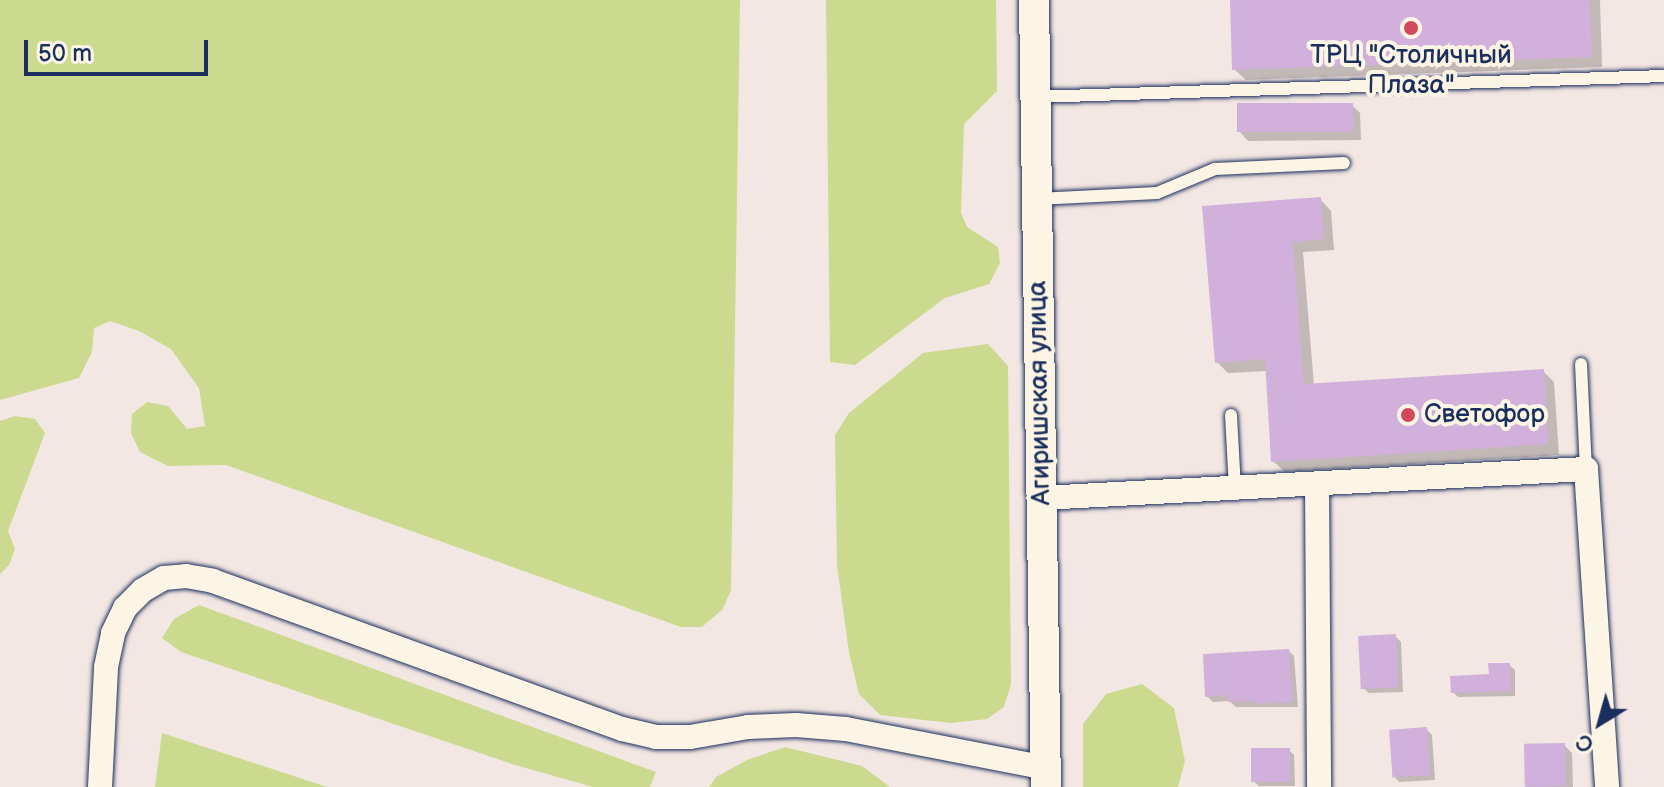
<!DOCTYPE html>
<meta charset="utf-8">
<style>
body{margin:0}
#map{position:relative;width:1664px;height:787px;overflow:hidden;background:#f3e7e3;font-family:"Balsamiq Sans",sans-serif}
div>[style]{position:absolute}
.green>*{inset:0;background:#cbda8e}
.shadow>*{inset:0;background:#0003}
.building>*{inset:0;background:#d1b0dc;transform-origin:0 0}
.roads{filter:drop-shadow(0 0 2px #1b2f5e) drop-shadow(0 0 2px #1b2f5e)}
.service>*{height:12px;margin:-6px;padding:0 6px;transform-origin:6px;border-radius:6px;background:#fcf5e5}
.minor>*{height:24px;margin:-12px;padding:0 12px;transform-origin:12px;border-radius:12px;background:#fcf5e5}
.tertiary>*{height:30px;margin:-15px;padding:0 15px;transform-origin:15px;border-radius:15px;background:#fcf5e5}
.dots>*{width:22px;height:22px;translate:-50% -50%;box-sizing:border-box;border:4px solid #fcf5e5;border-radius:50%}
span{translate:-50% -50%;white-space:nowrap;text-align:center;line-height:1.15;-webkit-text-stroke:8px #fcf5e5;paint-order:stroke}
.poi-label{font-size:26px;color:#1b2f5e}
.left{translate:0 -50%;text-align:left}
.street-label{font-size:26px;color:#1b2f5e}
.north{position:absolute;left:1560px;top:683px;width:80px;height:80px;-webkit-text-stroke:6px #fcf5e5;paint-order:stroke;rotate:217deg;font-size:22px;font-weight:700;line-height:32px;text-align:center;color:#1b2f5e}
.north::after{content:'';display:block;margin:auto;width:28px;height:36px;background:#1b2f5e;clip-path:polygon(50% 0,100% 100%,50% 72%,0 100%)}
.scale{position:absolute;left:24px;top:40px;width:184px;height:36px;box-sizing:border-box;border:4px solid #1b2f5e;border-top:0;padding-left:10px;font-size:24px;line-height:28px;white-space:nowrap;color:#1b2f5e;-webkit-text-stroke:6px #fcf5e5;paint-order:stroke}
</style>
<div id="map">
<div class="green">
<div style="clip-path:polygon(0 0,740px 0,731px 590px,723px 609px,702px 627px,681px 627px,226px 465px,168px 466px,140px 452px,131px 433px,132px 414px,147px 402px,168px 406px,187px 429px,205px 426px,199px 388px,171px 349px,139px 331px,110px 321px,94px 328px,92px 352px,79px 378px,0 400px)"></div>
<div style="clip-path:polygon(826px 0,996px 0,997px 91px,964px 124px,961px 213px,967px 227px,998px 247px,1000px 263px,989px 284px,945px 298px,855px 365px,830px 362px)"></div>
<div style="clip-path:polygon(988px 344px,1008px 366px,1011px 684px,1004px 707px,987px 719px,951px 723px,880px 715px,859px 694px,849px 653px,837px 565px,835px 435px,849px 413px,923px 353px)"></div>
<div style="clip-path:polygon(15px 416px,35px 419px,45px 433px,8px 531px,15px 549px,9px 565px,0 574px,0 421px)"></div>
<div style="clip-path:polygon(199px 605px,656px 772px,650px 787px,593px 787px,515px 765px,181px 652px,162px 638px,174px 619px)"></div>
<div style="clip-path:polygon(1142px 684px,1174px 708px,1185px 761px,1178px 787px,1083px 787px,1083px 724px,1106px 694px)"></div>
<div style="clip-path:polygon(162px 733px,327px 787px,155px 787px)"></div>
<div style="clip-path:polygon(785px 747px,862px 766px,890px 787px,709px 787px,716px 777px,747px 760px)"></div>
</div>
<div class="shadow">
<div style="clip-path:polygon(1232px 0,1600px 0,1602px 67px,1246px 80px,1234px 69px)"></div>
<div style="clip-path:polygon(1352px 105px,1360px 113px,1361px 140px,1248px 141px,1240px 132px)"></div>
<div style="clip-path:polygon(1320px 199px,1331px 211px,1334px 250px,1303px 252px,1314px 385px,1543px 371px,1554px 382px,1559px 455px,1285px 472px,1273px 461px,1268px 371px,1228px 373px,1217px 362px,1205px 208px)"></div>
<div style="clip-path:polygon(1395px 636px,1401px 642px,1403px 692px,1369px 693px,1363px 688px)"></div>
<div style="clip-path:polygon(1289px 651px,1294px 656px,1298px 707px,1236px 707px,1229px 701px,1213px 702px,1207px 696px)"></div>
<div style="clip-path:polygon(1509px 665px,1515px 670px,1515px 696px,1458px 697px,1453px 692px)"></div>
<div style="clip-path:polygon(1426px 729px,1432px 735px,1435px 780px,1399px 782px,1394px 776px)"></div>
<div style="clip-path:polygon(1564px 745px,1572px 753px,1573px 787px,1527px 787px,1526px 747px)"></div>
<div style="clip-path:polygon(1289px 750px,1294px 755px,1295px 786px,1259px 786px,1253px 781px)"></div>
</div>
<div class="building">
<div style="clip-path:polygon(1230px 0,1590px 0,1592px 57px,1232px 70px)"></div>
<div style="left:1353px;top:103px;width:29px;height:116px;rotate:90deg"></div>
<div style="clip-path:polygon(1321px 197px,1324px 239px,1293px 242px,1304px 384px,1544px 369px,1548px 444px,1271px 462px,1265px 359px,1215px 363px,1202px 206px)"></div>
<div style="left:1396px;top:634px;width:53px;height:38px;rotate:87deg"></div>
<div style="clip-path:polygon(1289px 649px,1293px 702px,1255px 704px,1254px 701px,1228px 702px,1228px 695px,1205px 697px,1203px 654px)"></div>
<div style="clip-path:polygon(1488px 663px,1510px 663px,1511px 691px,1451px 693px,1450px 676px,1489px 674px)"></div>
<div style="left:1427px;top:727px;width:48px;height:38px;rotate:86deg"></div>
<div style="left:1565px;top:743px;width:43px;height:41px;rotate:89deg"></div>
<div style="left:1251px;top:748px;width:39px;height:34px"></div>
</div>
<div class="roads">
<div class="service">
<div style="left:1035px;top:97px;width:629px;rotate:-1.91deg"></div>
<div style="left:1037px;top:199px;width:120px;rotate:-2.9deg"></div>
<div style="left:1157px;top:193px;width:63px;rotate:-22.5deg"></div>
<div style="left:1215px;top:169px;width:129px;rotate:-2.7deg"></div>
<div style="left:1581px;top:364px;width:105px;rotate:87.3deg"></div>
<div style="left:1231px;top:415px;width:74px;rotate:86.9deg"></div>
</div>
<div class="minor">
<div style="left:1317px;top:485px;width:302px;rotate:89.6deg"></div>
<div style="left:1042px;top:498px;width:545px;rotate:-3.05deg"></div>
<div style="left:1586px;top:469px;width:319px;rotate:86.2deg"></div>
<div style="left:100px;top:787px;width:120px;rotate:-87.1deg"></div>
<div style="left:106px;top:667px;width:35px;rotate:-78deg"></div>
<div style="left:113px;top:633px;width:28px;rotate:-64deg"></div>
<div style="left:125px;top:608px;width:25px;rotate:-45deg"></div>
<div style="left:143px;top:590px;width:24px;rotate:-30deg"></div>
<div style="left:164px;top:578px;width:22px;rotate:-5deg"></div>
<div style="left:186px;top:576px;width:27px;rotate:10deg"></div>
<div style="left:213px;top:581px;width:435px;rotate:19.9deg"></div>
<div style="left:622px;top:729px;width:35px;rotate:13deg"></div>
<div style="left:656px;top:737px;width:34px"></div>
<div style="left:690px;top:737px;width:59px;rotate:-9.8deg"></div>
<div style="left:748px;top:727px;width:48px;rotate:-2.4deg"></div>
<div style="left:796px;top:725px;width:50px;rotate:4.6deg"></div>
<div style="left:846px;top:729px;width:204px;rotate:11deg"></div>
</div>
<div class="tertiary">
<div style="left:1034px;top:0;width:787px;rotate:89.13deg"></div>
</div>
</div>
<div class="dots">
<div style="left:1411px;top:28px;background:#d1495b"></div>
<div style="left:1408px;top:415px;background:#d1495b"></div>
</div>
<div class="poi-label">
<span style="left:1411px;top:71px">ТРЦ "Столичный<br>Плаза"</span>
<span class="left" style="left:1424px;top:415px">Светофор</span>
</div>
<div class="street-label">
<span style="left:1040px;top:393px;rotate:-91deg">Агиришская улица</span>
</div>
<div class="north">С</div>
<div class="scale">50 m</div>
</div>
